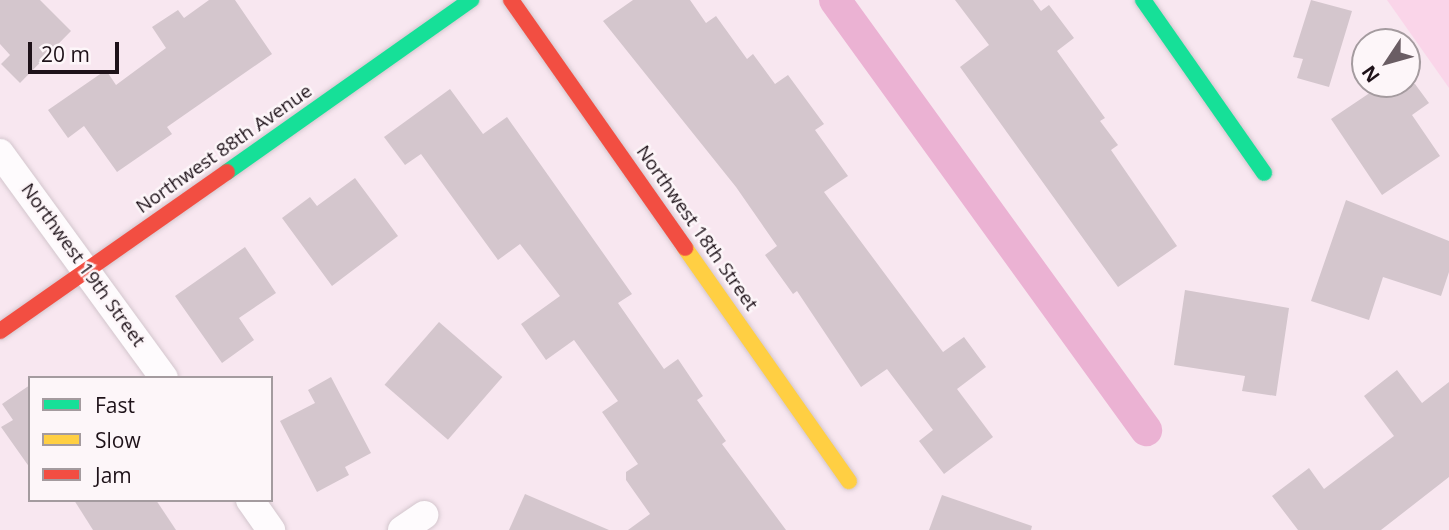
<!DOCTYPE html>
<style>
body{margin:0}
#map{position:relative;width:1449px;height:530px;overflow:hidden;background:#f8e7f0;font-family:"Open Sans",sans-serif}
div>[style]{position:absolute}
.green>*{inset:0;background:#fad5e9}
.canal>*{height:32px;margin:-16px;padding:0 16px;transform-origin:16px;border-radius:16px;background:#ebb2d3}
.building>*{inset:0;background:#d4c6cd;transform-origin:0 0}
.roads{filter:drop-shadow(0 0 2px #d3c6cd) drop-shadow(0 0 2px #d3c6cd)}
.street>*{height:28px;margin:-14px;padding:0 14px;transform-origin:14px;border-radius:14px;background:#fefbfd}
.fast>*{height:16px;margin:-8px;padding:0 8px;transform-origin:8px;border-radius:8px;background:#16e098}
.slow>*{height:16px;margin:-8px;padding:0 8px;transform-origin:8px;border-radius:8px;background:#ffcf43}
.jam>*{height:16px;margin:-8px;padding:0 8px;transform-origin:8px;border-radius:8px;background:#f24e42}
span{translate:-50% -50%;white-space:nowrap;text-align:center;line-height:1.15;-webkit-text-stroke:5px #fdf6f9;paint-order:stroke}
.street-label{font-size:19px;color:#1e1219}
.legend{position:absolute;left:28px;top:376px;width:245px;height:126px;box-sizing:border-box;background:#fdf6f9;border:2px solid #a49b9f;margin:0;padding:9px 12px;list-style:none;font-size:21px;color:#1e1219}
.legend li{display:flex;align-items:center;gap:14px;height:35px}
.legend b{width:35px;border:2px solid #a49b9f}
.north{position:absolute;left:1351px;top:28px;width:70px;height:70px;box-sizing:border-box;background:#fdf6f9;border:2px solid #a49b9f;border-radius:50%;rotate:234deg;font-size:19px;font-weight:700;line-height:28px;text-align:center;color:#1e1219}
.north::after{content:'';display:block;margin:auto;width:24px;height:32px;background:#6a5d64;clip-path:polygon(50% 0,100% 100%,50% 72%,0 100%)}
.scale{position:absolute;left:28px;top:42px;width:91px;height:32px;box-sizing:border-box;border:4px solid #1e1219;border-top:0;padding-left:9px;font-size:21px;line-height:24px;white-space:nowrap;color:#1e1219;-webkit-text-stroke:5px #fdf6f9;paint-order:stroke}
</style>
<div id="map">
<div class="green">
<div style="clip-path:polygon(1387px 0,1449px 0,1449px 88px)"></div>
</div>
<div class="canal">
<div style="left:835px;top:0;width:531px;rotate:54.12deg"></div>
</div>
<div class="building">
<div style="clip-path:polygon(0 0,40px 0,71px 31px,20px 83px,1px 64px,10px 55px,0 44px)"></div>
<div style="clip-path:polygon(209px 0,235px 0,272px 54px,167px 127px,172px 134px,117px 172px,84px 126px,68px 138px,48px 110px,106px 70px,116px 85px,166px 48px,152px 27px,178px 10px,184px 18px)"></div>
<div style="clip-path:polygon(633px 0,690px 0,706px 23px,716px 16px,747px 59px,753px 54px,775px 84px,788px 75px,824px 124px,815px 130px,848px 176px,824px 192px,943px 352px,964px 337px,986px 367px,957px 389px,993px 437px,944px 474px,919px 441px,933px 430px,887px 369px,861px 387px,797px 291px,793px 294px,765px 255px,777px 246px,736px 187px,603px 21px)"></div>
<div style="clip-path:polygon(955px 0,1033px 0,1041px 11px,1049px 5px,1074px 38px,1057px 51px,1105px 118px,1100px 121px,1118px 145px,1111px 150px,1177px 246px,1118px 287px,960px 67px,989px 45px)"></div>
<div style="clip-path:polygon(1311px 0,1352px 11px,1329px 87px,1297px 78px,1303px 59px,1293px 57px)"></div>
<div style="clip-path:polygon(1383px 84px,1415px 84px,1429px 103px,1412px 115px,1440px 156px,1382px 195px,1331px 119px)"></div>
<div style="clip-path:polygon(450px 89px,483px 134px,507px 117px,632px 294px,618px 303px,664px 369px,678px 359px,703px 396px,697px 400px,726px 441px,722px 444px,786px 530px,628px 530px,650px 514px,626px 480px,626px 472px,638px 464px,602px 412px,618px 401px,574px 340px,546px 360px,521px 324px,560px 296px,520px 244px,498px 260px,421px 154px,405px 165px,384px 137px)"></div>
<div style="clip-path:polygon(355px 178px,398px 236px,332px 286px,282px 218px,310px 197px,317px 206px)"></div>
<div style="clip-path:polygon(1346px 200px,1449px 241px,1449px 272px,1441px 296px,1383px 277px,1369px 320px,1311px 301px)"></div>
<div style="clip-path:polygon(245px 247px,276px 293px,239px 318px,254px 340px,222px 363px,175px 296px)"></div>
<div style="clip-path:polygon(1185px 290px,1289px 308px,1276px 396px,1242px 391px,1245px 376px,1174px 365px)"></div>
<div style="left:439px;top:322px;width:84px;height:83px;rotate:41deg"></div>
<div style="clip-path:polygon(1397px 370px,1422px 403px,1449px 382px,1449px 477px,1381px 530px,1298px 530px,1272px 496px,1309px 468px,1324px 489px,1394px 436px,1364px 396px)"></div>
<div style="clip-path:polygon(331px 377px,371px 453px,345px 467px,349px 475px,317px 492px,280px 421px,315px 403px,308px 390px)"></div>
<div style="clip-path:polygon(30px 385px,30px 468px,1px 427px,13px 420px,2px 404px)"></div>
<div style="clip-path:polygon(525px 494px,609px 530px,509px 530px)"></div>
<div style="clip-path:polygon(942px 495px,1032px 526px,1031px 530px,929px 530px)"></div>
<div style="clip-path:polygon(74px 500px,156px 500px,176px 530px,93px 530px)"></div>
</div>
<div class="roads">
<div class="street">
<div style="left:0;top:153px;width:278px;rotate:53.9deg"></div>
<div style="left:250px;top:500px;width:37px;rotate:55deg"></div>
<div style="left:402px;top:530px;width:27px;rotate:-34deg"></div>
</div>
<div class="fast">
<div style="left:1143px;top:0;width:211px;rotate:55deg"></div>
<div style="left:227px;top:172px;width:299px;rotate:-35.2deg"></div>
</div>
<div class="slow">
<div style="left:685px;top:248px;width:285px;rotate:54.9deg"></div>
</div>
<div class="jam">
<div style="left:511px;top:0;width:303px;rotate:54.9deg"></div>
<div style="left:0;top:331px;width:277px;rotate:-35deg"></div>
</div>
</div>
<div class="street-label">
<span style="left:224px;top:149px;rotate:-35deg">Northwest 88th Avenue</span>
<span style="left:697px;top:228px;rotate:55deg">Northwest 18th Street</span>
<span style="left:83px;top:265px;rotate:54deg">Northwest 19th Street</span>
</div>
<ul class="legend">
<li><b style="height:9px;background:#16e098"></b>Fast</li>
<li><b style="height:9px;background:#ffcf43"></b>Slow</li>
<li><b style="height:9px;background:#f24e42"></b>Jam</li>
</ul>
<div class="north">N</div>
<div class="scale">20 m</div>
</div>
